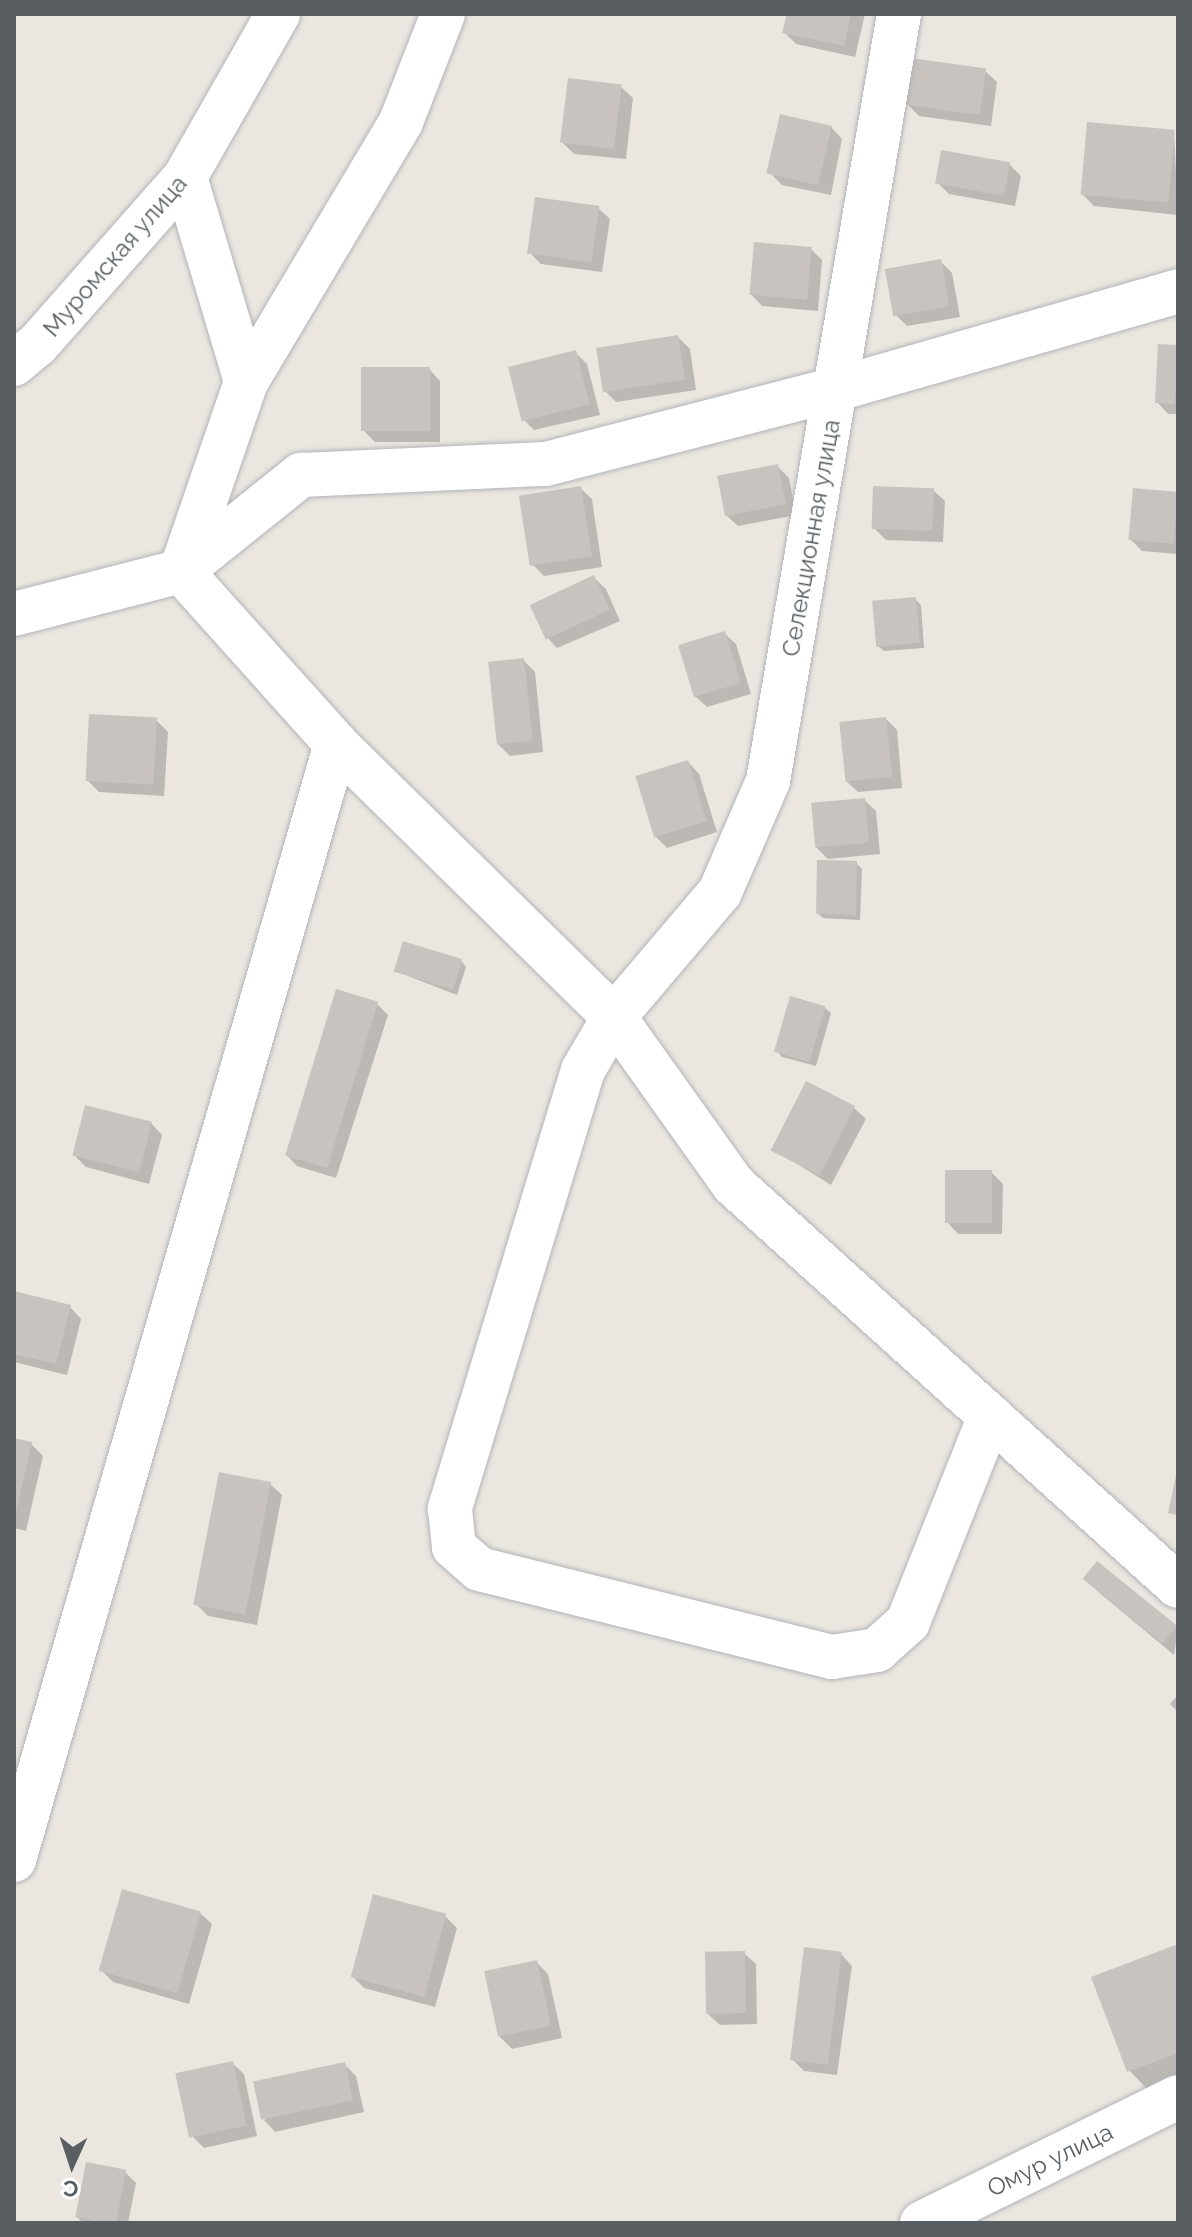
<!DOCTYPE html>
<meta charset="utf-8">
<style>
body{margin:0}
#map{position:relative;width:1192px;height:2237px;overflow:hidden;background:#ebe6e0;font-family:Raleway,sans-serif}
div>[style]{position:absolute}
.shadow>*{inset:0;background:#0003}
.building>*{inset:0;background:#c8c3bf;transform-origin:0 0}
.roads{filter:drop-shadow(0 0 2px #b1b4b7) drop-shadow(0 0 2px #b1b4b7)}
.minor>*{height:44px;margin:-22px;padding:0 22px;transform-origin:22px;border-radius:22px;background:#fff}
span{translate:-50% -50%;white-space:nowrap;text-align:center;line-height:1.15;-webkit-text-stroke:6px #fff;paint-order:stroke}
.street-label{font-size:24px;color:#585e61}
.frame{position:absolute;inset:0;border:16px solid #585e61;pointer-events:none}
.north{position:absolute;left:32px;top:2125px;width:80px;height:80px;-webkit-text-stroke:6px #fff;paint-order:stroke;rotate:183deg;font-size:22px;font-weight:700;line-height:32px;text-align:center;color:#585e61}
.north::after{content:'';display:block;margin:auto;width:28px;height:36px;background:#585e61;clip-path:polygon(50% 0,100% 100%,50% 72%,0 100%)}
</style>
<div id="map">
<div class="shadow">
<div style="clip-path:polygon(789px 14px,865px 14px,855px 57px,796px 44px,784px 32px)"></div>
<div style="clip-path:polygon(985px 71px,997px 82px,991px 126px,919px 116px,907px 104px)"></div>
<div style="clip-path:polygon(621px 87px,633px 98px,626px 159px,574px 154px,562px 142px)"></div>
<div style="clip-path:polygon(831px 127px,842px 139px,831px 195px,782px 185px,770px 173px)"></div>
<div style="clip-path:polygon(1174px 132px,1178px 215px,1094px 206px,1082px 194px)"></div>
<div style="clip-path:polygon(1009px 164px,1021px 176px,1015px 206px,949px 194px,938px 183px)"></div>
<div style="clip-path:polygon(598px 208px,610px 219px,602px 272px,541px 264px,529px 252px)"></div>
<div style="clip-path:polygon(811px 249px,822px 260px,818px 311px,762px 306px,751px 294px)"></div>
<div style="clip-path:polygon(940px 261px,952px 273px,960px 317px,907px 326px,895px 314px)"></div>
<div style="clip-path:polygon(678px 337px,690px 349px,696px 390px,616px 402px,604px 390px)"></div>
<div style="clip-path:polygon(1178px 347px,1178px 414px,1168px 414px,1157px 402px)"></div>
<div style="clip-path:polygon(575px 352px,587px 364px,600px 415px,534px 430px,523px 419px)"></div>
<div style="clip-path:polygon(429px 369px,440px 381px,440px 442px,375px 442px,363px 430px)"></div>
<div style="clip-path:polygon(777px 466px,789px 478px,796px 515px,738px 526px,726px 515px)"></div>
<div style="clip-path:polygon(580px 488px,592px 499px,602px 567px,544px 576px,532px 564px)"></div>
<div style="clip-path:polygon(933px 490px,945px 501px,943px 542px,886px 540px,874px 528px)"></div>
<div style="clip-path:polygon(1178px 494px,1178px 554px,1142px 551px,1131px 540px)"></div>
<div style="clip-path:polygon(594px 578px,606px 589px,620px 621px,557px 648px,546px 636px,532px 605px)"></div>
<div style="clip-path:polygon(915px 599px,921px 605px,924px 648px,884px 651px,878px 646px)"></div>
<div style="clip-path:polygon(724px 633px,736px 644px,751px 694px,707px 707px,695px 696px)"></div>
<div style="clip-path:polygon(523px 660px,535px 672px,543px 752px,510px 756px,498px 744px)"></div>
<div style="clip-path:polygon(886px 719px,897px 730px,902px 788px,858px 792px,846px 781px)"></div>
<div style="clip-path:polygon(156px 720px,168px 732px,164px 796px,99px 792px,87px 780px)"></div>
<div style="clip-path:polygon(688px 762px,699px 774px,717px 832px,667px 848px,655px 836px)"></div>
<div style="clip-path:polygon(864px 800px,876px 811px,880px 854px,828px 859px,816px 847px)"></div>
<div style="clip-path:polygon(856px 863px,862px 869px,860px 920px,823px 918px,817px 913px)"></div>
<div style="clip-path:polygon(461px 961px,466px 967px,457px 995px,395px 971px)"></div>
<div style="clip-path:polygon(377px 1004px,388px 1015px,336px 1178px,297px 1166px,286px 1154px)"></div>
<div style="clip-path:polygon(825px 1008px,831px 1013px,816px 1066px,782px 1057px,777px 1051px)"></div>
<div style="clip-path:polygon(854px 1108px,866px 1119px,831px 1185px,773px 1149px)"></div>
<div style="clip-path:polygon(151px 1123px,162px 1135px,149px 1184px,86px 1167px,74px 1155px)"></div>
<div style="clip-path:polygon(991px 1172px,1003px 1184px,1002px 1234px,958px 1234px,947px 1222px)"></div>
<div style="clip-path:polygon(14px 1293px,70px 1307px,81px 1319px,67px 1375px,14px 1362px)"></div>
<div style="clip-path:polygon(14px 1440px,31px 1444px,43px 1456px,26px 1531px,14px 1528px)"></div>
<div style="clip-path:polygon(270px 1484px,282px 1495px,257px 1625px,208px 1616px,196px 1604px)"></div>
<div style="clip-path:polygon(1097px 1564px,1178px 1630px,1174px 1655px,1096px 1590px)"></div>
<div style="clip-path:polygon(1178px 1695px,1178px 1712px,1170px 1704px)"></div>
<div style="clip-path:polygon(200px 1913px,212px 1924px,189px 2004px,113px 1982px,101px 1970px)"></div>
<div style="clip-path:polygon(445px 1916px,457px 1928px,435px 2007px,364px 1988px,352px 1976px)"></div>
<div style="clip-path:polygon(1178px 1947px,1178px 2076px,1146px 2088px,1129px 2070px)"></div>
<div style="clip-path:polygon(744px 1953px,756px 1964px,757px 2024px,720px 2025px,708px 2014px)"></div>
<div style="clip-path:polygon(841px 1954px,852px 1966px,837px 2075px,804px 2071px,792px 2059px)"></div>
<div style="clip-path:polygon(536px 1962px,548px 1974px,562px 2038px,512px 2049px,500px 2037px)"></div>
<div style="clip-path:polygon(232px 2063px,244px 2074px,257px 2136px,204px 2148px,192px 2136px)"></div>
<div style="clip-path:polygon(344px 2064px,356px 2076px,364px 2112px,275px 2132px,264px 2120px)"></div>
<div style="clip-path:polygon(125px 2172px,136px 2183px,128px 2223px,83px 2223px,77px 2217px)"></div>
</div>
<div class="building">
<div style="clip-path:polygon(787px 14px,851px 14px,844px 46px,782px 33px)"></div>
<div style="left:911px;top:58px;width:76px;height:47px;rotate:8deg"></div>
<div style="left:568px;top:78px;width:54px;height:65px;rotate:7deg"></div>
<div style="left:780px;top:114px;width:53px;height:61px;rotate:13deg"></div>
<div style="left:1087px;top:122px;width:88px;height:73px;rotate:5deg"></div>
<div style="left:941px;top:150px;width:70px;height:34px;rotate:10deg"></div>
<div style="left:535px;top:197px;width:65px;height:57px;rotate:8deg"></div>
<div style="left:754px;top:242px;width:58px;height:53px;rotate:5deg"></div>
<div style="left:941px;top:259px;width:48px;height:57px;rotate:80deg"></div>
<div style="left:678px;top:335px;width:45px;height:83px;rotate:81deg"></div>
<div style="left:1158px;top:344px;width:20px;height:59px;rotate:3deg"></div>
<div style="left:576px;top:350px;width:56px;height:70px;rotate:76deg"></div>
<div style="left:361px;top:367px;width:69px;height:64px"></div>
<div style="left:778px;top:464px;width:41px;height:62px;rotate:79deg"></div>
<div style="left:581px;top:486px;width:71px;height:63px;rotate:81deg"></div>
<div style="left:873px;top:486px;width:61px;height:43px;rotate:2deg"></div>
<div style="left:1133px;top:488px;width:45px;height:52px;rotate:5deg"></div>
<div style="left:594px;top:575px;width:38px;height:71px;rotate:65deg"></div>
<div style="left:916px;top:597px;width:46px;height:44px;rotate:85deg"></div>
<div style="left:725px;top:631px;width:54px;height:49px;rotate:73deg"></div>
<div style="left:524px;top:658px;width:83px;height:36px;rotate:84deg"></div>
<div style="left:89px;top:714px;width:68px;height:67px;rotate:3deg"></div>
<div style="left:886px;top:717px;width:60px;height:47px;rotate:84deg"></div>
<div style="left:688px;top:760px;width:64px;height:55px;rotate:73deg"></div>
<div style="left:865px;top:798px;width:45px;height:54px;rotate:85deg"></div>
<div style="left:817px;top:860px;width:40px;height:54px;rotate:1deg"></div>
<div style="left:403px;top:941px;width:62px;height:32px;rotate:17deg"></div>
<div style="left:336px;top:989px;width:44px;height:174px;rotate:17deg"></div>
<div style="left:790px;top:996px;width:37px;height:58px;rotate:16deg"></div>
<div style="left:806px;top:1081px;width:55px;height:78px;rotate:27deg"></div>
<div style="left:85px;top:1105px;width:69px;height:52px;rotate:14deg"></div>
<div style="left:945px;top:1170px;width:47px;height:53px"></div>
<div style="clip-path:polygon(14px 1291px,71px 1305px,56px 1364px,14px 1354px)"></div>
<div style="clip-path:polygon(14px 1438px,32px 1442px,15px 1516px,14px 1516px)"></div>
<div style="clip-path:polygon(1177px 1471px,1178px 1471px,1178px 1515px,1168px 1513px)"></div>
<div style="left:219px;top:1472px;width:53px;height:135px;rotate:11deg"></div>
<div style="left:1097px;top:1561px;width:103px;height:23px;rotate:39deg"></div>
<div style="left:122px;top:1889px;width:82px;height:85px;rotate:16deg"></div>
<div style="left:373px;top:1894px;width:76px;height:86px;rotate:15deg"></div>
<div style="clip-path:polygon(1178px 1944px,1178px 2053px,1127px 2072px,1091px 1977px)"></div>
<div style="left:804px;top:1947px;width:38px;height:114px;rotate:7deg"></div>
<div style="left:745px;top:1951px;width:62px;height:40px;rotate:89deg"></div>
<div style="left:537px;top:1960px;width:67px;height:54px;rotate:78deg"></div>
<div style="left:233px;top:2061px;width:66px;height:59px;rotate:78deg"></div>
<div style="left:345px;top:2062px;width:39px;height:94px;rotate:78deg"></div>
<div style="left:86px;top:2162px;width:41px;height:56px;rotate:11deg"></div>
</div>
<div class="roads">
<div class="minor">
<div style="left:443px;top:14px;width:116px;rotate:111.3deg"></div>
<div style="left:401px;top:122px;width:303px;rotate:120.8deg"></div>
<div style="left:246px;top:382px;width:200px;rotate:109deg"></div>
<div style="left:181px;top:571px;width:232px;rotate:48.1deg"></div>
<div style="left:336px;top:744px;width:390px;rotate:44.5deg"></div>
<div style="left:614px;top:1017px;width:206px;rotate:54.5deg"></div>
<div style="left:734px;top:1185px;width:598px;rotate:42.09deg"></div>
<div style="left:899px;top:14px;width:778px;rotate:99.69deg"></div>
<div style="left:768px;top:781px;width:121px;rotate:113.4deg"></div>
<div style="left:720px;top:892px;width:164px;rotate:130.3deg"></div>
<div style="left:614px;top:1017px;width:61px;rotate:120.3deg"></div>
<div style="left:583px;top:1070px;width:459px;rotate:106.9deg"></div>
<div style="left:450px;top:1509px;width:38px;rotate:84deg"></div>
<div style="left:454px;top:1547px;width:33px;rotate:41deg"></div>
<div style="left:479px;top:1569px;width:364px;rotate:14deg"></div>
<div style="left:832px;top:1657px;width:46px;rotate:-8.8deg"></div>
<div style="left:877px;top:1650px;width:42px;rotate:-42.1deg"></div>
<div style="left:908px;top:1622px;width:222px;rotate:-68.3deg"></div>
<div style="left:185px;top:177px;width:214px;rotate:73.4deg"></div>
<div style="left:14px;top:364px;width:30px;rotate:-40deg"></div>
<div style="left:37px;top:345px;width:224px;rotate:-48.6deg"></div>
<div style="left:185px;top:177px;width:188px;rotate:-60.3deg"></div>
<div style="left:14px;top:614px;width:172px;rotate:-14.4deg"></div>
<div style="left:181px;top:571px;width:154px;rotate:-38.7deg"></div>
<div style="left:301px;top:475px;width:245px;rotate:-2.6deg"></div>
<div style="left:546px;top:464px;width:301px;rotate:-14.5deg"></div>
<div style="left:837px;top:389px;width:355px;rotate:-16deg"></div>
<div style="left:14px;top:1860px;width:1162px;rotate:-73.91deg"></div>
<div style="left:922px;top:2223px;width:285px;rotate:-26.2deg"></div>
</div>
</div>
<div class="street-label">
<span style="left:115px;top:256px;rotate:-49deg">Муромская улица</span>
<span style="left:811px;top:538px;rotate:-80deg">Селекционная улица</span>
<span style="left:1050px;top:2160px;rotate:-26deg">Омур улица</span>
</div>
<div class="frame"></div>
<div class="north">С</div>
</div>
